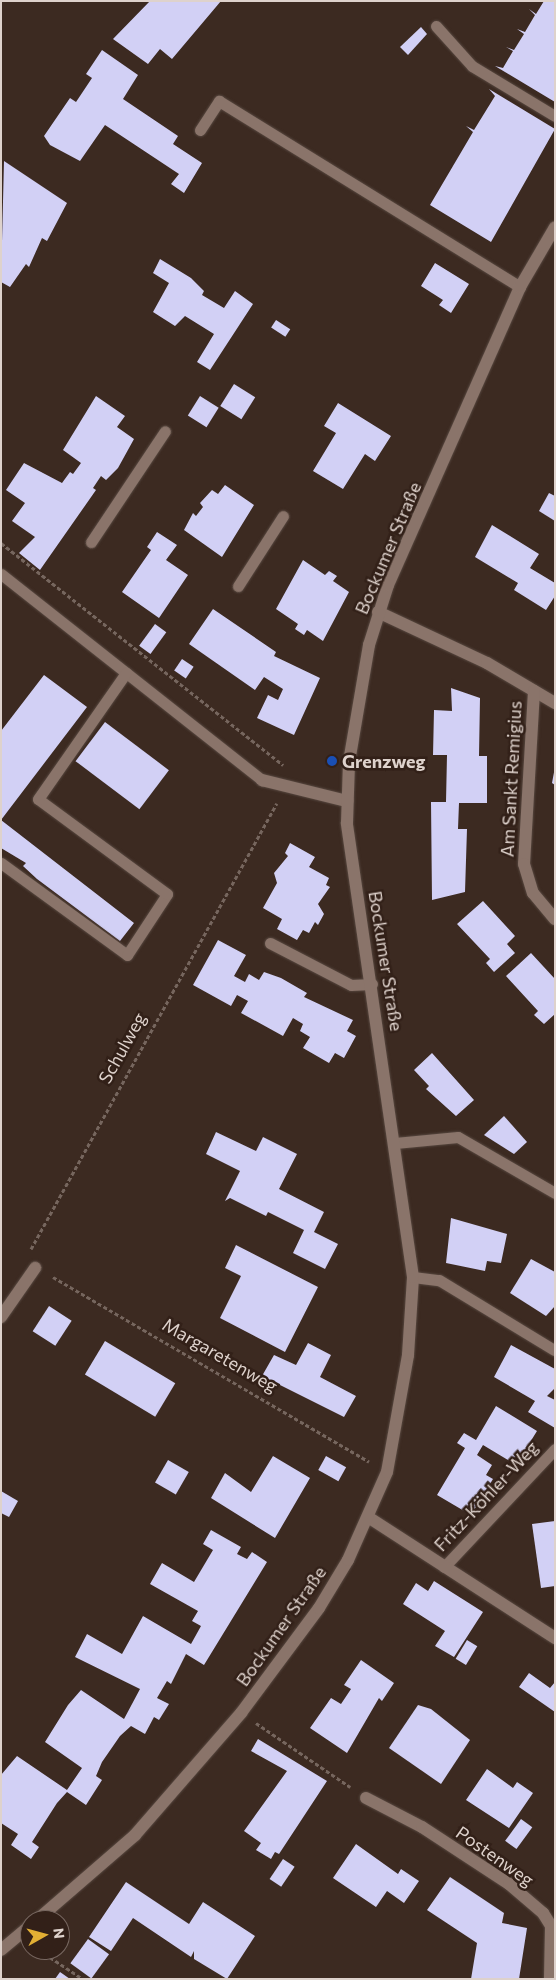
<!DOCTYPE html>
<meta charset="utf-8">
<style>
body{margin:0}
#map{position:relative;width:556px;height:1980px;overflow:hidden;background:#3c2a21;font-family:Commissioner,sans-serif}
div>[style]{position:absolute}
.building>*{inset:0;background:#d2d0f5;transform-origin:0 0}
.path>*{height:3px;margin-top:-1.5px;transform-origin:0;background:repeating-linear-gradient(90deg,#76665e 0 4px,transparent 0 6.5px)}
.roads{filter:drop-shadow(0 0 1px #574840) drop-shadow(0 0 1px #574840)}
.service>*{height:11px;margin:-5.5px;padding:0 5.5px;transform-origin:5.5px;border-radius:5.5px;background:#8a746a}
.minor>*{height:12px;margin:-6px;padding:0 6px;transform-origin:6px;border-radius:6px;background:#8a746a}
.dots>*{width:14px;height:14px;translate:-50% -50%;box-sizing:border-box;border:2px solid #322018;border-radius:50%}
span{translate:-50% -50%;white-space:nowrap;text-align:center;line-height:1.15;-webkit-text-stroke:5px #322018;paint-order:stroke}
.street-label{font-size:18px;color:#ded2cc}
.poi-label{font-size:18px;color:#ded2cc;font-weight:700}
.left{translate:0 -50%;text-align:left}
.frame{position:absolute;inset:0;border:2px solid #ded2cc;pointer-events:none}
.north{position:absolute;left:20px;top:1910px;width:50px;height:50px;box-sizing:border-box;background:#322018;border:1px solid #776760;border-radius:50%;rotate:83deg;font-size:14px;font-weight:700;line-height:20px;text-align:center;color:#ded2cc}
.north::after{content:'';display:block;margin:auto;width:18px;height:22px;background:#e2af34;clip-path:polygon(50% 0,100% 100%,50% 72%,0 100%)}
</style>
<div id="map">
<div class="building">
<div style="clip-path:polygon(150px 1px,221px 1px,172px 59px,160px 49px,148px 64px,113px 39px)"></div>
<div style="clip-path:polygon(544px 1px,555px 1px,555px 102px,495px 66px,503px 68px,513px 51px,506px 47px,514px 50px,524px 34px,517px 29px,525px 32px,535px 15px,529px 9px,536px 14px)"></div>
<div style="clip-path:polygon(421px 27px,427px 34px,408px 55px,400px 47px)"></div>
<div style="clip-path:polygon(102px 50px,138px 75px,123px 99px,178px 136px,173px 144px,202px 163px,184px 193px,171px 184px,179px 174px,105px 125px,80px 161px,50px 145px,44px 136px,70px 98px,76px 102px,92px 78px,86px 74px)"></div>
<div style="clip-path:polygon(489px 89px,555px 129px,491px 242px,430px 205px,473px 132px,466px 126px,474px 130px,495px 96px)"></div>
<div style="clip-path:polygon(4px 161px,67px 203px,47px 241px,42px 238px,29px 267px,26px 264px,10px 287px,1px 282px)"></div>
<div style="clip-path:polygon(160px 259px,191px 278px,204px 291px,202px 295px,224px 308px,235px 291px,253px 304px,210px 370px,197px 362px,214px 334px,185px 316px,175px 326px,153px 312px,169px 283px,153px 273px)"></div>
<div style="clip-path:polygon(435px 263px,469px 284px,451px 313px,439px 305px,443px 300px,421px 286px)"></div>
<div style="left:276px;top:320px;width:17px;height:9px;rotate:33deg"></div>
<div style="left:234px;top:384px;width:25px;height:26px;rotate:32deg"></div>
<div style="clip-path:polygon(96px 396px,125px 416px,117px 427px,134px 439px,118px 468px,106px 480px,101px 476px,93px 488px,96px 490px,40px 570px,19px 553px,35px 537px,12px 521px,25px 503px,6px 490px,24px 463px,62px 483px,70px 472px,73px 474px,81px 463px,63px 450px)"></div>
<div style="left:200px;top:396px;width:22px;height:23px;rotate:32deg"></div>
<div style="clip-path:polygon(338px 403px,391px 436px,375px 461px,365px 454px,343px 489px,313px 471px,336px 433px,324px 426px)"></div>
<div style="clip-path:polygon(225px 485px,254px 505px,222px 557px,184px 530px,193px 513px,196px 516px,203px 507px,200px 503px,212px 490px,218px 494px)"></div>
<div style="clip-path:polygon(549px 493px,555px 496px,555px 521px,539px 511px)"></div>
<div style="clip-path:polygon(492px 525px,539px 554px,530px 568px,555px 583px,555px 596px,546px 610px,514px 590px,518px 583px,475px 557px)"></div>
<div style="clip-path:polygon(157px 532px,177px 545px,166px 560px,188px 575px,159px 618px,122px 592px,151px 550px,147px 547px)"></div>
<div style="clip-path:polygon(303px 560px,325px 575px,329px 571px,337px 576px,333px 581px,349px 592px,323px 641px,307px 630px,304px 635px,295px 629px,298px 624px,276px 609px)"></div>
<div style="clip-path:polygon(213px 609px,276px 652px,274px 656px,320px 678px,294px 735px,257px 718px,268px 695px,278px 700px,283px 689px,264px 677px,255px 690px,189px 644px)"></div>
<div style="left:155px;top:624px;width:14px;height:27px;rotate:36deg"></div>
<div style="left:182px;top:659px;width:14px;height:14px;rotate:34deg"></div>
<div style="clip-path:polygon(44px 675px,87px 707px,1px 820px,134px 923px,120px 941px,37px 879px,23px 866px,26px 863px,1px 848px,1px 731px)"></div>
<div style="clip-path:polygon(451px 688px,480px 698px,479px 756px,487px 756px,487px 803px,459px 803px,458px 829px,467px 829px,465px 892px,432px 900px,431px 802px,446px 802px,447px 755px,433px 755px,434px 710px,452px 711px)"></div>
<div style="left:105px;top:722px;width:80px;height:49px;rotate:37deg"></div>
<div style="clip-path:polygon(555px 767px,555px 785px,552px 783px)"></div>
<div style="clip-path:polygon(290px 843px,315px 857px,309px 867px,329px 878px,326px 885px,330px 887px,318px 904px,324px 914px,318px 925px,315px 922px,309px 933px,303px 930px,297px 940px,277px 929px,282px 919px,263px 908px,277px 883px,274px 873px,288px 856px,285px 853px)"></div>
<div style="clip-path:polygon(483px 901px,515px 936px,507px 944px,515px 953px,494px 972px,486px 963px,490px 959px,457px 924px)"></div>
<div style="clip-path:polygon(218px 940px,246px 955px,234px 976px,245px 982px,249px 974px,259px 980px,264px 972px,281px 978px,307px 993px,304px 997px,353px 1020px,347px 1031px,356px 1036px,344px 1058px,335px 1053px,329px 1063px,303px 1048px,310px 1037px,300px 1031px,303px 1024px,293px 1018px,283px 1036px,241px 1013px,248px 1001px,237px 995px,231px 1006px,193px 985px)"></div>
<div style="clip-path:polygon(531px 953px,555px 979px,555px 1014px,544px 1024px,534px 1015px,538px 1011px,506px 976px)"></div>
<div style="clip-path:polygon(432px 1053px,474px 1100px,456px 1116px,426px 1089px,429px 1086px,414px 1070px)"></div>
<div style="clip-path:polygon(504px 1116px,527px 1142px,514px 1154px,484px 1135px)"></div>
<div style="clip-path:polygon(216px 1132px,256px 1151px,263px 1137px,297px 1154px,279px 1189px,324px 1212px,314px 1232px,338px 1244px,325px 1269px,293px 1253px,304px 1230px,268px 1212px,266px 1216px,230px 1198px,225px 1201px,240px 1171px,206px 1154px)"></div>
<div style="clip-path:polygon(451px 1218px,507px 1234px,501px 1263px,487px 1261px,485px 1271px,446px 1263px)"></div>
<div style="clip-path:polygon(236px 1245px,318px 1287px,285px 1352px,220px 1318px,241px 1276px,225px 1268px)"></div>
<div style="clip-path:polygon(531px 1259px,555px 1272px,555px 1306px,546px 1316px,510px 1293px)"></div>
<div style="left:49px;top:1306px;width:27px;height:30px;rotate:33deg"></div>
<div style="left:105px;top:1341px;width:82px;height:39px;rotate:31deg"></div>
<div style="clip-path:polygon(308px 1343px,331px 1355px,320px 1377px,356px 1396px,344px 1417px,262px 1376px,274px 1355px,296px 1365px)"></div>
<div style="clip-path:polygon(511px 1345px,555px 1369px,555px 1388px,547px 1396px,555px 1400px,555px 1428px,528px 1412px,535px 1401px,494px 1377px)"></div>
<div style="clip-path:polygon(496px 1406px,537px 1431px,516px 1465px,483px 1445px,477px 1455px,492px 1465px,486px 1475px,493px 1479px,471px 1515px,437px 1495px,465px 1448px,457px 1443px,464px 1433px,476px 1440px)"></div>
<div style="clip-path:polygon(273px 1456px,310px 1478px,275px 1538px,211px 1498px,225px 1473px,251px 1492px)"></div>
<div style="left:326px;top:1456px;width:23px;height:16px;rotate:29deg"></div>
<div style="left:168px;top:1460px;width:24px;height:26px;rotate:30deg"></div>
<div style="clip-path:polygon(1px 1491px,18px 1501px,9px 1517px,1px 1513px)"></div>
<div style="clip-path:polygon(555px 1521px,555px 1586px,541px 1588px,532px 1524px)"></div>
<div style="clip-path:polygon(211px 1530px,241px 1547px,237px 1554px,247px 1559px,252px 1552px,267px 1562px,204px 1665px,186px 1654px,171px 1684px,167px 1681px,157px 1698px,169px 1704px,159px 1720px,154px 1717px,145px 1734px,131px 1726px,120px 1736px,102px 1762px,96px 1776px,102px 1780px,86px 1805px,67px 1792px,57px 1803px,32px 1842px,39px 1847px,31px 1859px,11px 1845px,18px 1834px,1px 1823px,1px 1775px,17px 1756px,67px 1790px,82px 1768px,45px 1742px,68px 1705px,81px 1690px,124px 1719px,140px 1689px,75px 1657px,87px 1634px,122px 1654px,143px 1616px,191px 1644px,201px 1626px,192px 1621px,198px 1611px,150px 1584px,162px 1563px,194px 1582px,213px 1550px,203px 1544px)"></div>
<div style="clip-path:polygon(434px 1581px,483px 1612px,454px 1657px,435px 1646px,445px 1631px,403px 1604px,416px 1583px,428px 1591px)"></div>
<div style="left:467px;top:1640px;width:12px;height:22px;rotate:31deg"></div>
<div style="clip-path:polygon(361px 1660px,394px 1683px,382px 1701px,379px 1698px,347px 1753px,310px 1728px,331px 1698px,341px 1704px,351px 1689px,344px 1685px)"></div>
<div style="clip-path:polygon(529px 1673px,550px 1688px,555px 1682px,555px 1712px,519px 1687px)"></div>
<div style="clip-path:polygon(418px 1705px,431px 1709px,470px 1740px,441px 1784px,389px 1748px)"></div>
<div style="clip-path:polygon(258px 1739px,327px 1781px,279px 1854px,275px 1852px,271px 1859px,256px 1850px,261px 1843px,244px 1831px,287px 1771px,251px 1751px)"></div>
<div style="clip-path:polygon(487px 1769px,513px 1788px,517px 1782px,533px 1793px,509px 1828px,466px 1800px)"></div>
<div style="left:521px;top:1819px;width:14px;height:27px;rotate:36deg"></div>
<div style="clip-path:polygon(356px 1844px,398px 1874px,401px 1869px,419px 1881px,404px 1903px,387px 1891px,376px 1907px,333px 1878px)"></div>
<div style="left:283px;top:1859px;width:14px;height:24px;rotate:34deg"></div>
<div style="clip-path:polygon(450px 1877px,504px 1913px,502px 1923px,527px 1928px,519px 1979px,471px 1979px,477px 1943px,427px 1910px)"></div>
<div style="clip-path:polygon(126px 1882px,189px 1924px,203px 1902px,255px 1936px,227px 1979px,194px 1959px,194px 1951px,191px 1957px,133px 1918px,111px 1951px,89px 1937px)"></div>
<div style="left:88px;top:1939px;width:26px;height:30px;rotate:36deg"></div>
<div style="clip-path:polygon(60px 1972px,70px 1979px,55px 1979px)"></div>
</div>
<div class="path">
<div style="left:1px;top:543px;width:359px;rotate:38.2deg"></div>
<div style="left:31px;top:1249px;width:509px;rotate:-61.12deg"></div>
<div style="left:53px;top:1277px;width:366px;rotate:30.3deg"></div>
<div style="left:256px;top:1723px;width:114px;rotate:34.2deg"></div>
<div style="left:39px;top:1950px;width:53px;rotate:33.4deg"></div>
</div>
<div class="roads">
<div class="service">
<div style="left:436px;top:26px;width:54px;rotate:48deg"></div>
<div style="left:472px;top:66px;width:97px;rotate:31.1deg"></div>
<div style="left:200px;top:130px;width:35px;rotate:-57deg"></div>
<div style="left:219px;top:101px;width:354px;rotate:31.7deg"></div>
<div style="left:91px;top:542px;width:133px;rotate:-56.3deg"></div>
<div style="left:1px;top:574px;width:333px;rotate:38.3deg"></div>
<div style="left:238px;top:586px;width:83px;rotate:-57.3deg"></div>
<div style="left:1px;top:863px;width:156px;rotate:36.1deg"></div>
<div style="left:127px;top:955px;width:73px;rotate:-56.7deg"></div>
<div style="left:167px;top:894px;width:160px;rotate:-143.6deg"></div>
<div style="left:38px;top:799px;width:154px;rotate:-55.1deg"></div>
<div style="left:270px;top:943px;width:91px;rotate:27.4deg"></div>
<div style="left:351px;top:985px;width:21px;rotate:-3deg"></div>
<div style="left:395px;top:1143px;width:63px;rotate:-5.4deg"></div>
<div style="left:458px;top:1137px;width:112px;rotate:30deg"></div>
<div style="left:413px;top:1277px;width:26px;rotate:7deg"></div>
<div style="left:439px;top:1280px;width:135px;rotate:31.3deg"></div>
<div style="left:444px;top:1567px;width:162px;rotate:-46.8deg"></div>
</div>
<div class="minor">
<div style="left:378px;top:612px;width:120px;rotate:25.1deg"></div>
<div style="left:487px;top:663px;width:79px;rotate:30.5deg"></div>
<div style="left:534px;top:691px;width:173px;rotate:93.3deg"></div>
<div style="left:524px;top:864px;width:30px;rotate:73deg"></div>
<div style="left:533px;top:893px;width:34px;rotate:50deg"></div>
<div style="left:262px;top:780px;width:88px;rotate:13.9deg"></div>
<div style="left:1px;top:1317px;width:60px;rotate:-55.2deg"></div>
<div style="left:368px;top:1517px;width:223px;rotate:32.9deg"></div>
<div style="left:366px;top:1798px;width:63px;rotate:27.4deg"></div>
<div style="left:422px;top:1827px;width:104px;rotate:33.2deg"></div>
<div style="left:509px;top:1884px;width:45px;rotate:40.5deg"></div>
<div style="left:543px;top:1913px;width:15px;rotate:58deg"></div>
<div style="left:551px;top:1926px;width:53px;rotate:91.1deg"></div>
<div style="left:37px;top:1920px;width:130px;rotate:-40.9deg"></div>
<div style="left:135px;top:1835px;width:162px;rotate:-49deg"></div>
<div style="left:241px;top:1713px;width:131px;rotate:-53.4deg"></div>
<div style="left:319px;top:1608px;width:56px;rotate:-58.9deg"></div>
<div style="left:348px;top:1560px;width:96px;rotate:-66.1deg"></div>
<div style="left:387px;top:1472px;width:119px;rotate:-79.8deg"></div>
<div style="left:408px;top:1355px;width:78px;rotate:-86.3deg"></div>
<div style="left:413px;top:1277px;width:459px;rotate:-98.3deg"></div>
<div style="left:347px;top:823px;width:61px;rotate:-88.1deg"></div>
<div style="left:349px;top:762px;width:119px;rotate:-80.3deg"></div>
<div style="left:369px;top:645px;width:63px;rotate:-72.4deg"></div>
<div style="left:388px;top:585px;width:326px;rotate:-66.1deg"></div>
<div style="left:520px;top:287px;width:69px;rotate:-59.7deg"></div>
<div style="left:1px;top:1950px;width:38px;rotate:-40deg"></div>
</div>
</div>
<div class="dots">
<div style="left:332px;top:761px;background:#1a4fb4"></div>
</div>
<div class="street-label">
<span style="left:388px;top:548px;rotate:-67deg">Bockumer Straße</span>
<span style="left:511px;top:779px;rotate:-87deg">Am Sankt Remigius</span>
<span style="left:386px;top:961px;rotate:81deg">Bockumer Straße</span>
<span style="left:122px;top:1048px;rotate:-61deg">Schulweg</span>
<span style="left:220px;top:1355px;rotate:30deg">Margaretenweg</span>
<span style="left:486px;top:1496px;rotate:-47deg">Fritz-Köhler-Weg</span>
<span style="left:281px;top:1626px;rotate:-55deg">Bockumer Straße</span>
<span style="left:495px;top:1856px;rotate:35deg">Postenweg</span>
</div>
<div class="poi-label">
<span class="left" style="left:342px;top:761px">Grenzweg</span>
</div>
<div class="frame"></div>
<div class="north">N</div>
</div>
